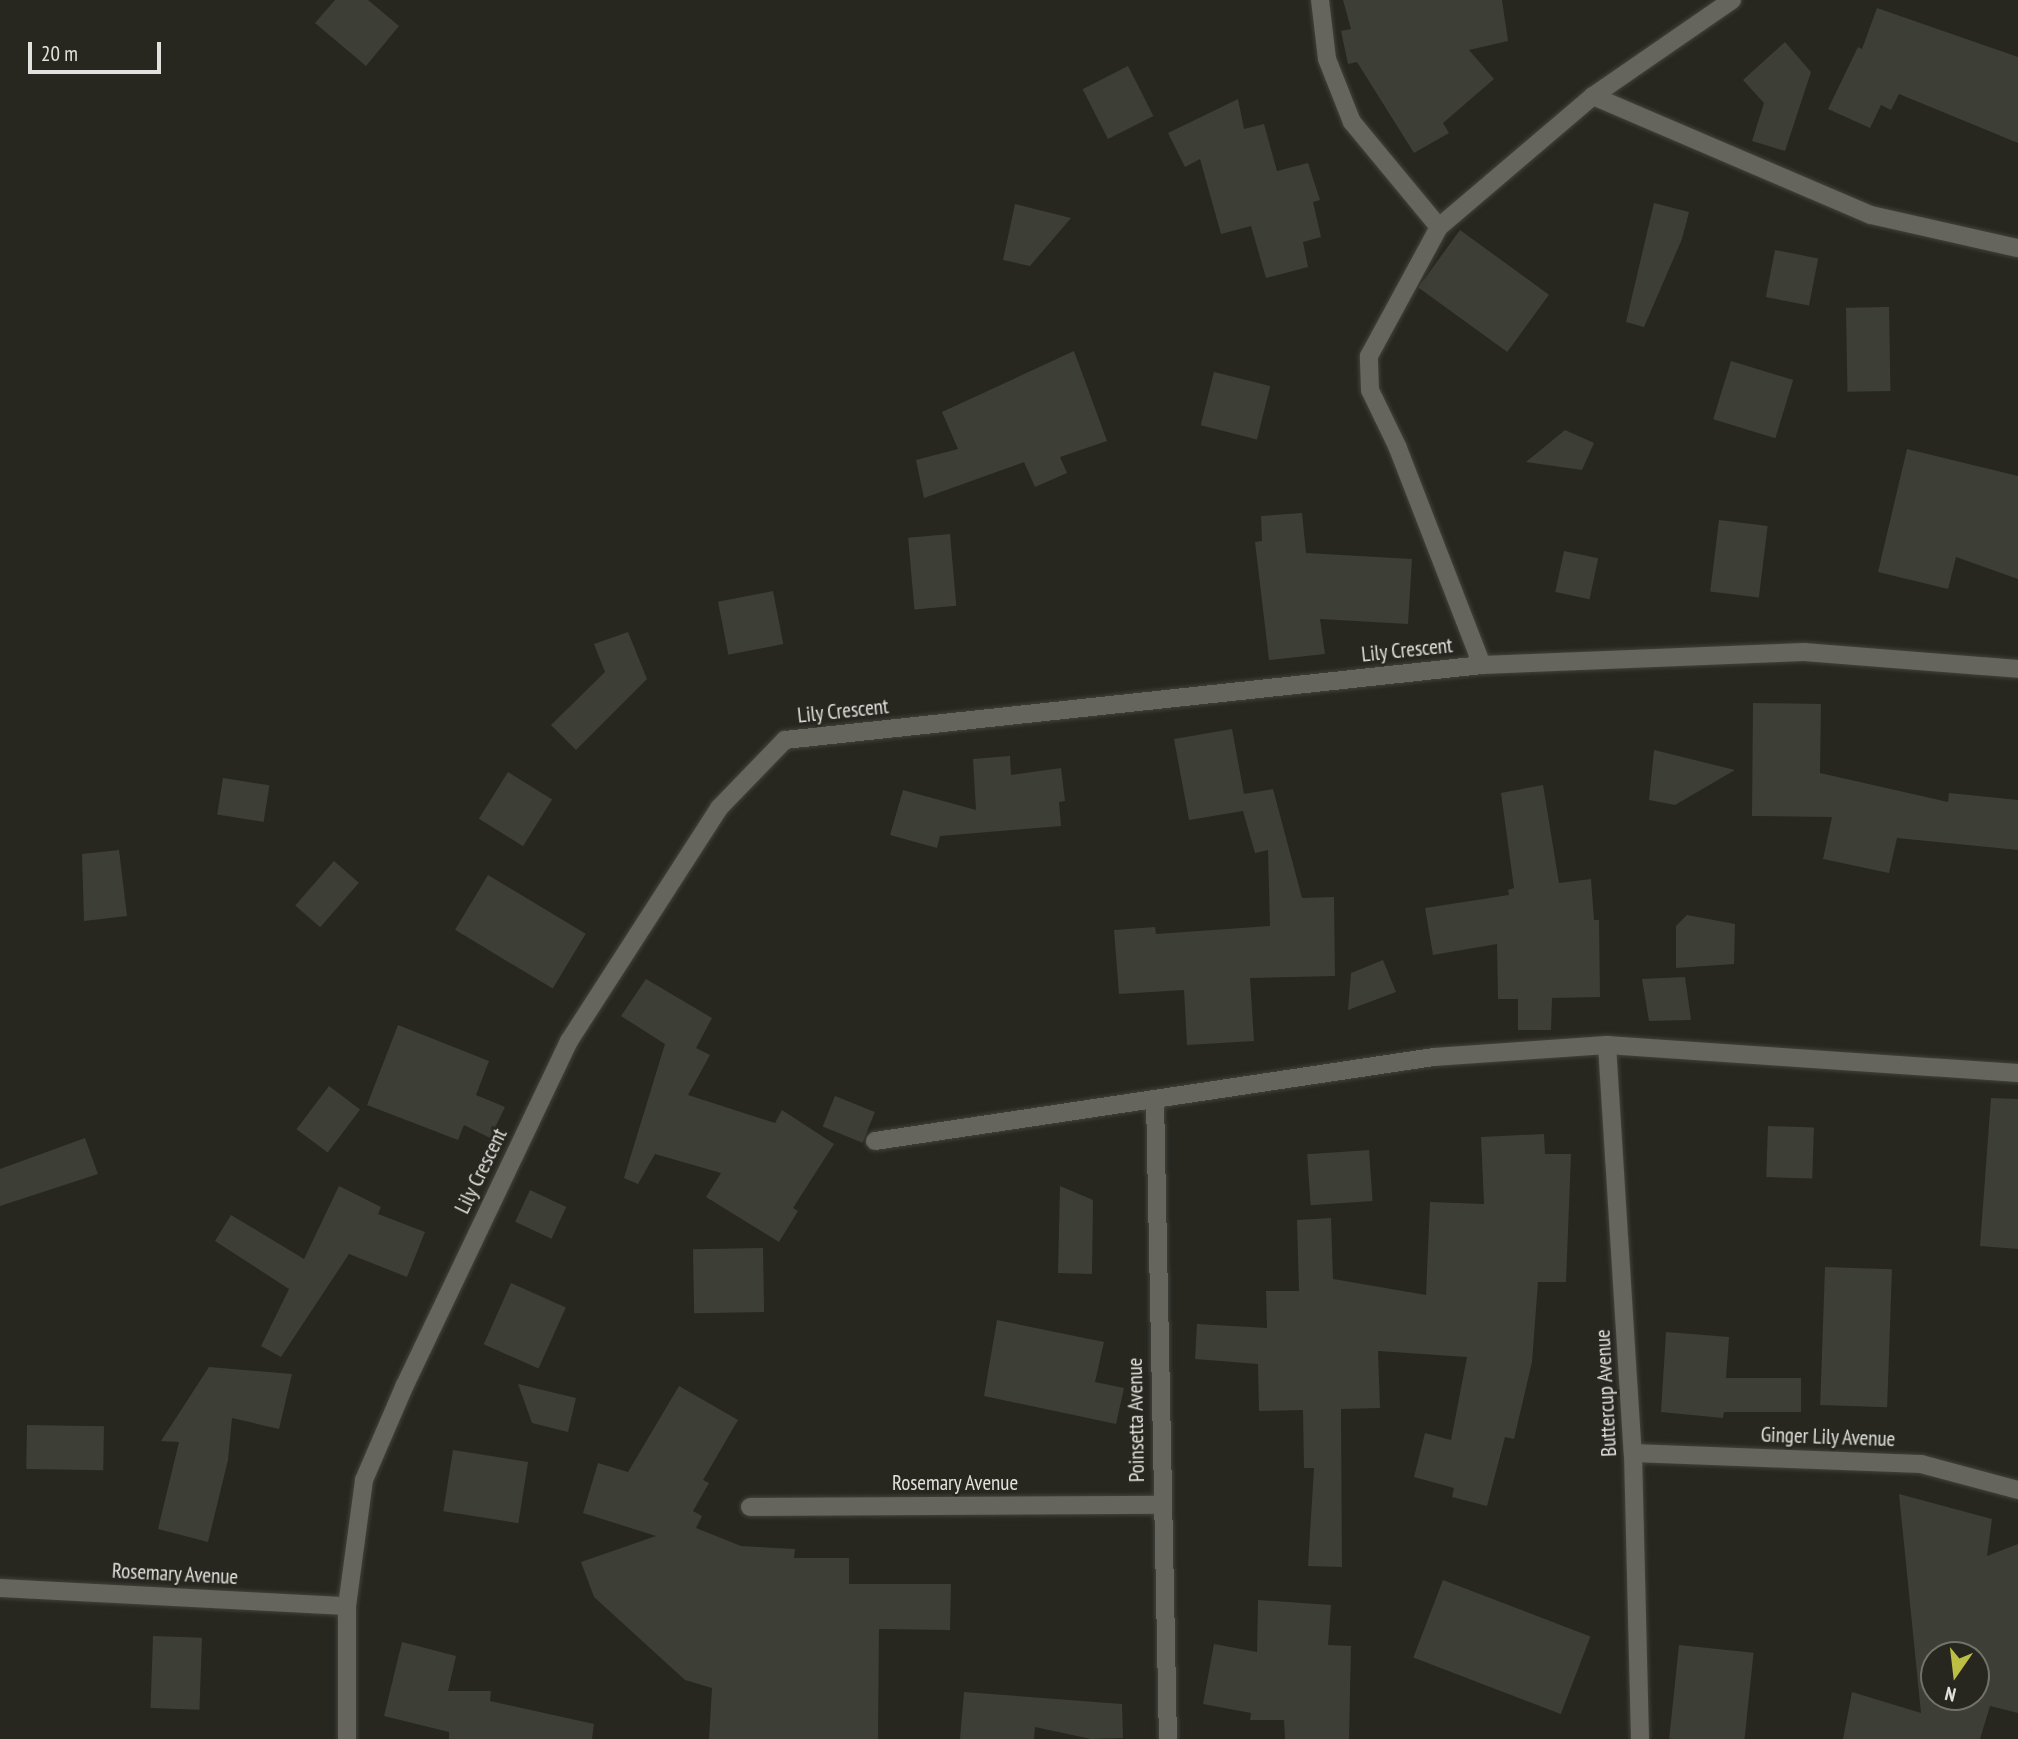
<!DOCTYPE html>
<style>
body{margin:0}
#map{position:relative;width:2018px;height:1739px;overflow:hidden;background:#272720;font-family:"PT Sans Narrow",sans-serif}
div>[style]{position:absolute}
.building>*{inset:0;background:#3d3e36;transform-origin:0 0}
.roads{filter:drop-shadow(0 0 2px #42423c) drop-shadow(0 0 2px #42423c)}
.minor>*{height:18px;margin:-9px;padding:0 9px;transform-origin:9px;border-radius:9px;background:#65655d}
span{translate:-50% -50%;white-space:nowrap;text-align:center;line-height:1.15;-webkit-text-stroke:5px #272720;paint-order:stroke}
.street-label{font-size:21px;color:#e1e2dd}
.north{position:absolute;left:1920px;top:1641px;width:70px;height:70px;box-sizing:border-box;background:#272720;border:2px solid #71726c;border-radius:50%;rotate:194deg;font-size:19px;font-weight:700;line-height:28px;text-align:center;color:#e1e2dd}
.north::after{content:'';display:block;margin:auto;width:24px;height:32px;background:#bcbf43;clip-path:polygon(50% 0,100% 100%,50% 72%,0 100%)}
.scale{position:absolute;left:28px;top:42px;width:133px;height:32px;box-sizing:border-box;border:4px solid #e1e2dd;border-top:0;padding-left:9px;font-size:21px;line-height:24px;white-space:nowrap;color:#e1e2dd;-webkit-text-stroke:5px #272720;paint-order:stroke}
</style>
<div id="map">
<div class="building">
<div style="clip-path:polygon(335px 0,368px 0,399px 26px,366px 66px,315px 23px)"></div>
<div style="clip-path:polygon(1343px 0,1502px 0,1508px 41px,1469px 50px,1494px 79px,1443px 123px,1449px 133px,1414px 153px,1357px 62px,1348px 64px,1341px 31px,1351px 29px)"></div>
<div style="clip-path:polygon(1877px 8px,2018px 57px,2018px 143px,1899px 94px,1891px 110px,1881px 105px,1870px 128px,1828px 109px,1858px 47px,1862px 49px)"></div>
<div style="clip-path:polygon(1785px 42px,1811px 72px,1785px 151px,1752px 141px,1764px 103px,1743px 80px)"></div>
<div style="left:1128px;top:66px;width:56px;height:51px;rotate:63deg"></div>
<div style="clip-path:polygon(1238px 99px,1244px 129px,1264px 124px,1277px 171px,1308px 163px,1320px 200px,1313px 202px,1321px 237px,1303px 242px,1308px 267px,1266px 278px,1251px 226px,1221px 234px,1200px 159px,1185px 167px,1168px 133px)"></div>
<div style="clip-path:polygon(1654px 203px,1689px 212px,1682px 239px,1644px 327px,1626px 322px)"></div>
<div style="clip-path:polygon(1015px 204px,1071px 218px,1030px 266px,1003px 260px)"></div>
<div style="left:1460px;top:230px;width:110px;height:71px;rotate:36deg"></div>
<div style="left:1775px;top:250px;width:44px;height:48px;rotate:11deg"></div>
<div style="left:1889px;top:307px;width:84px;height:43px;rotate:89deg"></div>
<div style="clip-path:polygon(1074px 351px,1107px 441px,1060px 457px,1067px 473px,1035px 487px,1024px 462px,924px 498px,916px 460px,958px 449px,942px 412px)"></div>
<div style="left:1731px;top:361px;width:65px;height:61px;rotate:17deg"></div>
<div style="left:1214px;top:372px;width:58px;height:55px;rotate:14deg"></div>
<div style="clip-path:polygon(1565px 430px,1594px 443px,1582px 470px,1526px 462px)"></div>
<div style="clip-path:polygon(1907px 449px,2018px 476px,2018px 579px,1956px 557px,1948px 589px,1878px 572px)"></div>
<div style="clip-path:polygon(1302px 513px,1306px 553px,1412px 559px,1408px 624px,1320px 619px,1325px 654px,1269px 660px,1255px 542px,1262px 541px,1261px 516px)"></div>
<div style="left:1719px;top:520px;width:49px;height:72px;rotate:7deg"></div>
<div style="left:950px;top:534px;width:72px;height:42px;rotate:85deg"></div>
<div style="left:1564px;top:551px;width:35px;height:42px;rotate:12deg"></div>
<div style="left:773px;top:591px;width:54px;height:56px;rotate:79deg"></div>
<div style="clip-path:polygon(628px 632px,647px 679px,576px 750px,551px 725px,605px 672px,594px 644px)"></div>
<div style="clip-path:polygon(1753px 703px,1821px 704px,1820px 773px,1948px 802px,1949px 793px,2018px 800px,2018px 850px,1897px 838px,1889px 873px,1823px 859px,1832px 817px,1752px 816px)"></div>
<div style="clip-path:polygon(1232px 729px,1244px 794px,1273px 789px,1302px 898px,1334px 897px,1335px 976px,1250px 978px,1254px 1041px,1187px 1045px,1184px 990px,1119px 994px,1114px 930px,1155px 927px,1156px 934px,1270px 926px,1268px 850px,1255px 853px,1243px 811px,1189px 820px,1174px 739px)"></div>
<div style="clip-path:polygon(1654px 750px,1735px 770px,1675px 805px,1649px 800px)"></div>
<div style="clip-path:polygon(1010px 756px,1011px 775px,1061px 768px,1065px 801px,1059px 802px,1061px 826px,940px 836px,937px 848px,890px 835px,903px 790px,976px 810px,973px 759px)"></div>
<div style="left:508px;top:772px;width:52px;height:55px;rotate:32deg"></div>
<div style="left:223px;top:778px;width:47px;height:37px;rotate:9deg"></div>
<div style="clip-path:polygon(1543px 785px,1559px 883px,1591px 879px,1594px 920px,1599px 920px,1600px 997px,1552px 998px,1551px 1030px,1518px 1030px,1518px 999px,1498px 999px,1497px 944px,1433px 955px,1425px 908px,1509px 895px,1508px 890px,1514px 888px,1501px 793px)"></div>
<div style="clip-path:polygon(119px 850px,127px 916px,84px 921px,82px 854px)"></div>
<div style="left:334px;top:861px;width:33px;height:59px;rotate:41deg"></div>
<div style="left:488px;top:875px;width:114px;height:64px;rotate:31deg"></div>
<div style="clip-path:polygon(1687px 915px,1735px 924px,1734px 964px,1676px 968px,1676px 926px)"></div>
<div style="clip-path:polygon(1383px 960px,1396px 992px,1348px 1010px,1351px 973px)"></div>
<div style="clip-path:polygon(1685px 977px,1691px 1020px,1649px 1021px,1642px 979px)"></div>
<div style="clip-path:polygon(646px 979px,712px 1018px,696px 1048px,710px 1055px,688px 1095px,775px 1123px,782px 1110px,834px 1144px,793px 1208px,798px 1211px,779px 1242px,706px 1197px,721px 1173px,655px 1154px,638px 1184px,624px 1178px,665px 1044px,621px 1016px)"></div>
<div style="clip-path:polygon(398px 1025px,489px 1061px,476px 1095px,505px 1107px,490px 1138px,464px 1125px,458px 1140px,367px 1105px)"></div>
<div style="left:329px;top:1086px;width:39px;height:54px;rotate:37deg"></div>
<div style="left:835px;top:1096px;width:43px;height:33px;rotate:22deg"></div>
<div style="clip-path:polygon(1991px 1098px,2018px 1099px,2018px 1249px,1980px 1246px)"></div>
<div style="left:1768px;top:1126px;width:46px;height:51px;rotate:2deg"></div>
<div style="clip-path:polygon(1544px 1134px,1545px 1154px,1571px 1154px,1566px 1282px,1538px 1282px,1532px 1362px,1514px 1439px,1505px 1437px,1487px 1506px,1452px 1497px,1454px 1488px,1414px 1477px,1425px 1433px,1451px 1440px,1467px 1357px,1378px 1351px,1380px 1408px,1341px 1409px,1342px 1567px,1308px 1566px,1314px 1468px,1304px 1468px,1303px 1410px,1259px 1411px,1258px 1364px,1195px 1359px,1197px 1324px,1267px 1328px,1266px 1291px,1299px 1291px,1297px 1220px,1331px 1218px,1333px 1279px,1426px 1295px,1430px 1202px,1484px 1204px,1481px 1137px)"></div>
<div style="clip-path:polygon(85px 1138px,98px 1174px,0 1206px,0 1169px)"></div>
<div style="left:1369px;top:1150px;width:51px;height:62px;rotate:86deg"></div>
<div style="clip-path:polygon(339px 1186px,381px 1207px,378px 1214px,425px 1232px,407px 1277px,349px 1254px,281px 1357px,261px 1346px,289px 1289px,215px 1241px,231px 1215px,304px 1259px)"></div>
<div style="clip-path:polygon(1060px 1186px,1093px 1200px,1092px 1274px,1058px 1273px)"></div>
<div style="left:530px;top:1190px;width:40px;height:35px;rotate:25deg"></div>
<div style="left:763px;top:1248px;width:64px;height:70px;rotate:89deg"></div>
<div style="left:1825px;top:1267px;width:67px;height:138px;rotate:2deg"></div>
<div style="left:511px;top:1283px;width:60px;height:67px;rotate:24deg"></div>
<div style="clip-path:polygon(997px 1320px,1104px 1342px,1095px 1382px,1124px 1388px,1116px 1424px,984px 1396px)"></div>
<div style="clip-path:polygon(1666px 1332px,1729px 1337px,1726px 1378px,1801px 1378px,1801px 1412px,1724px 1412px,1723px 1418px,1661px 1412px)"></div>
<div style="clip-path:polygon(209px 1367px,292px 1374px,279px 1429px,232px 1418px,228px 1460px,208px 1542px,158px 1529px,179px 1442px,161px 1441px)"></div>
<div style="clip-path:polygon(518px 1384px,576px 1398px,568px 1432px,532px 1423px)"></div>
<div style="clip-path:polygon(679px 1386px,738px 1420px,703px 1480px,709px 1483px,693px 1511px,702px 1516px,696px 1528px,741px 1546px,795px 1549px,794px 1558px,849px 1558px,849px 1584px,951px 1584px,950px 1630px,879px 1629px,878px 1739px,709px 1739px,712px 1688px,685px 1680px,594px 1597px,581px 1562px,656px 1536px,583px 1513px,598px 1463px,628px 1472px)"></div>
<div style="left:27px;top:1425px;width:77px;height:44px;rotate:1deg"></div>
<div style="left:453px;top:1450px;width:76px;height:62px;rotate:9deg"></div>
<div style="clip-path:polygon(evenodd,1899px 1494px,1992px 1519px,1987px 1556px,2018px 1544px,2018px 1713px,1990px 1706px,1980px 1739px,1843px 1739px,1852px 1692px,1921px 1713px,1899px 1494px,1934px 1655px,1976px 1655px,1976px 1697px,1934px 1697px,1934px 1655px)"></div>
<div style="left:1443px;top:1580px;width:158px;height:83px;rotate:21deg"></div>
<div style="clip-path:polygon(1258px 1600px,1331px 1605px,1328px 1645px,1351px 1646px,1349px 1739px,1285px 1739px,1284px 1720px,1250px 1720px,1251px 1713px,1203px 1704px,1214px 1644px,1257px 1652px)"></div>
<div style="left:153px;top:1636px;width:49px;height:72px;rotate:2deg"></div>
<div style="clip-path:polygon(402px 1642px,456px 1656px,448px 1691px,491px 1691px,490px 1701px,594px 1724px,592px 1739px,449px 1739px,449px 1732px,384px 1716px)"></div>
<div style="left:1679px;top:1645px;width:75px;height:94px;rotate:6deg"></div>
<div style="clip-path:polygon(964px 1692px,1122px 1704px,1123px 1738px,1091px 1739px,1035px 1727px,1034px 1739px,960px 1739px)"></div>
</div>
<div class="roads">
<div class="minor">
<div style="left:1320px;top:0;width:59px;rotate:83.2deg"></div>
<div style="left:1327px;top:59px;width:68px;rotate:68.4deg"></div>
<div style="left:1352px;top:122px;width:136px;rotate:50.4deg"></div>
<div style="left:1593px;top:96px;width:302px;rotate:23.2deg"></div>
<div style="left:1871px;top:215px;width:151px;rotate:12.7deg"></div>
<div style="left:1482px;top:665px;width:233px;rotate:-111.2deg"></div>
<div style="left:1398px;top:448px;width:64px;rotate:-115.8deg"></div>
<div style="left:1370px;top:390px;width:34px;rotate:-92deg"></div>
<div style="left:1369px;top:356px;width:147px;rotate:-61.5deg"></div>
<div style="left:1439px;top:227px;width:202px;rotate:-40.4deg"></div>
<div style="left:1593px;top:96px;width:169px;rotate:-34.6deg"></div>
<div style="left:1607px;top:1045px;width:409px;rotate:86.4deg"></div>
<div style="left:1633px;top:1453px;width:286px;rotate:88.6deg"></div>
<div style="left:1155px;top:1099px;width:640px;rotate:88.84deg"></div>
<div style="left:875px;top:1141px;width:565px;rotate:-8.55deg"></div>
<div style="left:1434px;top:1057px;width:173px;rotate:-4deg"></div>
<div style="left:1607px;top:1045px;width:412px;rotate:3.9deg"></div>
<div style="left:1633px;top:1453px;width:288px;rotate:2.2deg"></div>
<div style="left:1921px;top:1464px;width:100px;rotate:15deg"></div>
<div style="left:750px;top:1507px;width:410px;rotate:-0.3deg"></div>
<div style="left:0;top:1588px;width:347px;rotate:3deg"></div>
<div style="left:347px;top:1739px;width:133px;rotate:-90deg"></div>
<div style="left:347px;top:1606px;width:127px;rotate:-82.3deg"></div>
<div style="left:364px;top:1480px;width:103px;rotate:-66.7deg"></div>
<div style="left:405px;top:1385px;width:381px;rotate:-64.5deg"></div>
<div style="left:569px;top:1041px;width:277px;rotate:-57.2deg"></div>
<div style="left:719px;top:808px;width:95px;rotate:-45.9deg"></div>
<div style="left:785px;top:740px;width:701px;rotate:-6.14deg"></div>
<div style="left:1482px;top:665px;width:322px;rotate:-2.3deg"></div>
<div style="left:1804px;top:652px;width:215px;rotate:4.5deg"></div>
</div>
</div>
<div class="street-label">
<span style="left:1407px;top:650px;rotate:-6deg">Lily Crescent</span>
<span style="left:843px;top:711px;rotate:-6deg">Lily Crescent</span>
<span style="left:481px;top:1171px;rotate:-64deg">Lily Crescent</span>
<span style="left:1606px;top:1393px;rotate:-93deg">Buttercup Avenue</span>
<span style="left:1136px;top:1420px;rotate:-91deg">Poinsetta Avenue</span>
<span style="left:1828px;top:1437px;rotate:2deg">Ginger Lily Avenue</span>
<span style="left:955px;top:1483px">Rosemary Avenue</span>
<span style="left:175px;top:1574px;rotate:3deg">Rosemary Avenue</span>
</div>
<div class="north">N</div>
<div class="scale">20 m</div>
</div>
